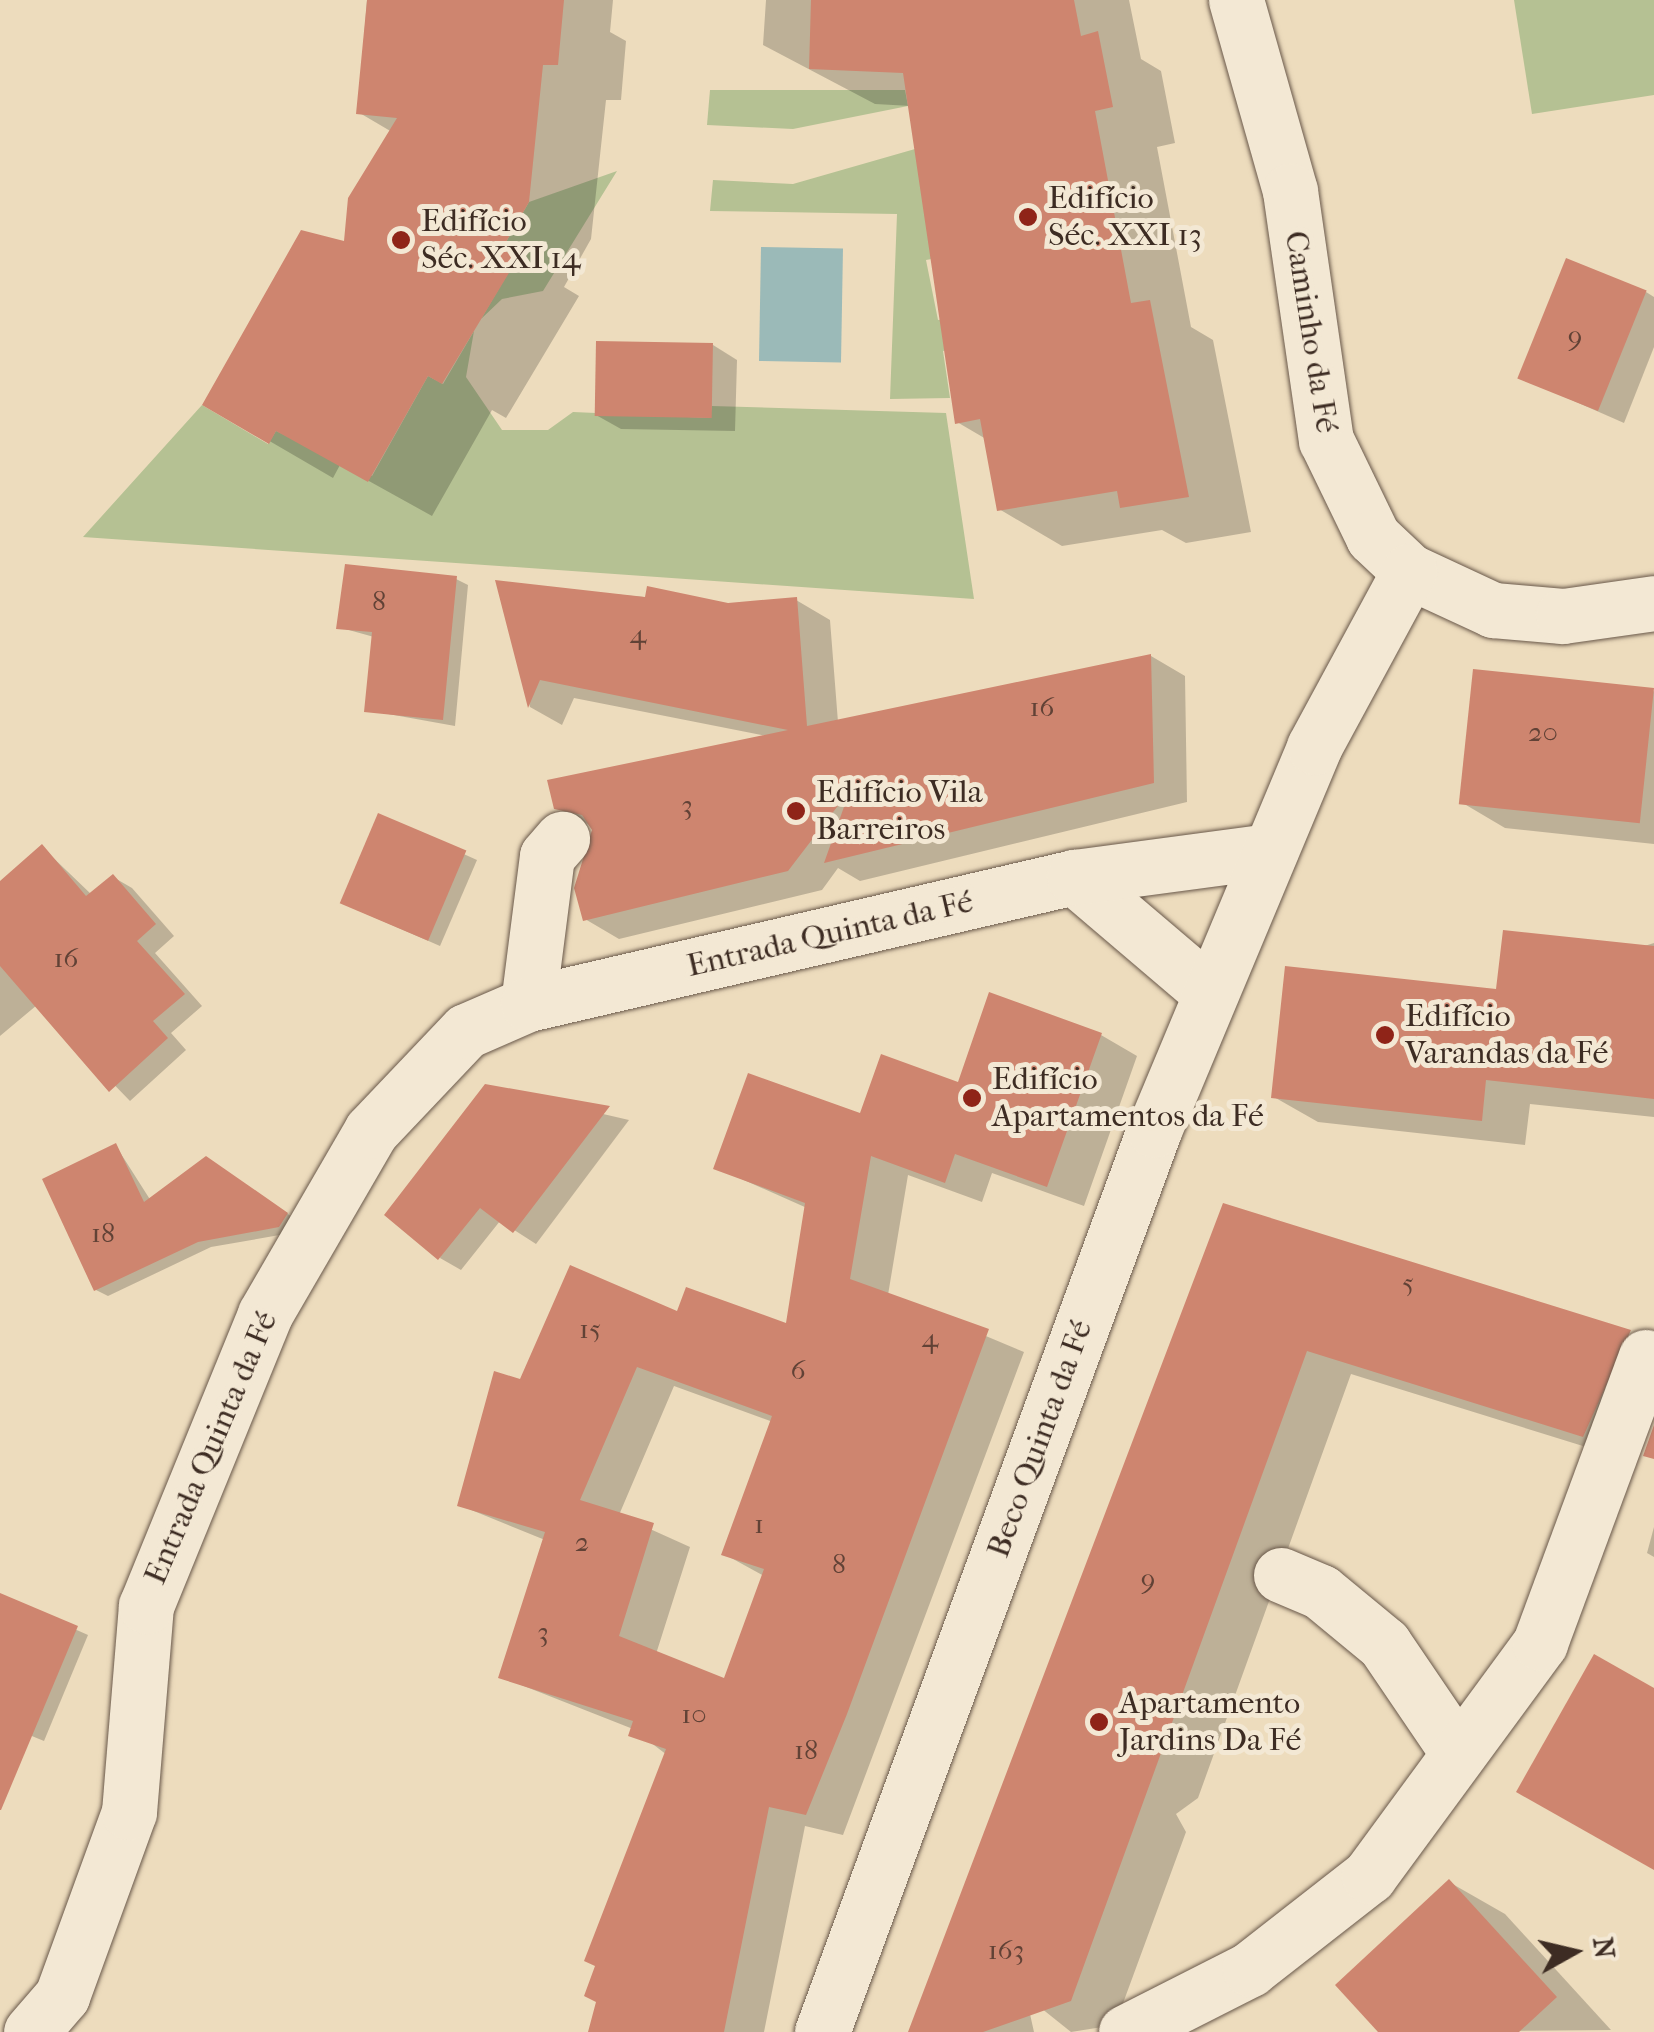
<!DOCTYPE html>
<meta charset="utf-8">
<style>
body{margin:0}
#map{position:relative;width:1654px;height:2032px;overflow:hidden;background:#eddcbd;font-family:"IM FELL French Canon",serif}
div>[style]{position:absolute}
.green>*{inset:0;background:#b5c193}
.water>*{inset:0;background:#9bbab8;transform-origin:0 0}
.shadow>*{inset:0;background:#0003}
.building>*{inset:0;background:#ce856f;transform-origin:0 0}
.roads{filter:drop-shadow(0 0 2px #69584a) drop-shadow(0 0 2px #69584a)}
.street>*{height:55px;margin:-27.5px;padding:0 27.5px;transform-origin:27.5px;border-radius:27.5px;background:#f3e8d4}
.dots>*{width:28px;height:28px;translate:-50% -50%;box-sizing:border-box;border:5px solid #f3e8d4;border-radius:50%}
span{translate:-50% -50%;white-space:nowrap;text-align:center;line-height:1.15;-webkit-text-stroke:10px #f3e8d4;paint-order:stroke}
.number-label{font-size:28px;color:#614236}
.number-label span{-webkit-text-stroke-width:0}
.poi-label{font-size:32px;color:#3d2c23}
.left{translate:0 -50%;text-align:left}
.street-label{font-size:32px;color:#3d2c23}
.north{position:absolute;left:1524px;top:1902px;width:100px;height:100px;-webkit-text-stroke:8px #f3e8d4;paint-order:stroke;rotate:82deg;font-size:28px;font-weight:700;line-height:40px;text-align:center;color:#3d2c23}
.north::after{content:'';display:block;margin:auto;width:35px;height:45px;background:#3d2c23;clip-path:polygon(50% 0,100% 100%,50% 72%,0 100%)}
</style>
<div id="map">
<div class="green">
<div style="clip-path:polygon(1514px 0,1654px 0,1654px 95px,1532px 114px)"></div>
<div style="clip-path:polygon(710px 90px,905px 90px,908px 106px,793px 129px,707px 125px)"></div>
<div style="clip-path:polygon(915px 149px,948px 256px,926px 260px,938px 320px,960px 317px,965px 346px,943px 351px,950px 398px,890px 399px,897px 214px,710px 211px,713px 180px,793px 184px)"></div>
<div style="clip-path:polygon(617px 171px,543px 291px,502px 299px,481px 319px,517px 258px,502px 249px,529px 202px)"></div>
<div style="clip-path:polygon(474px 331px,466px 377px,502px 430px,548px 430px,573px 412px,710px 418px,712px 406px,946px 413px,974px 599px,83px 537px,202px 405px,268px 444px,276px 431px,372px 476px,428px 376px,443px 384px)"></div>
</div>
<div class="water">
<div style="left:761px;top:247px;width:82px;height:114px;rotate:1deg"></div>
</div>
<div class="shadow">
<div style="clip-path:polygon(367px 0,613px 0,610px 32px,626px 41px,621px 100px,606px 100px,591px 239px,564px 287px,579px 296px,506px 418px,492px 410px,432px 516px,340px 465px,333px 478px,206px 404px,346px 244px,392px 132px,358px 112px)"></div>
<div style="clip-path:polygon(766px 0,1129px 0,1141px 59px,1161px 71px,1175px 143px,1157px 147px,1191px 327px,1213px 340px,1251px 532px,1186px 543px,1162px 530px,1062px 546px,999px 509px,986px 439px,957px 422px,911px 106px,875px 104px,763px 45px)"></div>
<div style="clip-path:polygon(1646px 292px,1654px 297px,1654px 347px,1624px 423px,1522px 378px)"></div>
<div style="clip-path:polygon(713px 345px,737px 360px,735px 431px,621px 429px,596px 415px)"></div>
<div style="clip-path:polygon(456px 579px,468px 585px,455px 726px,366px 710px,374px 637px,338px 627px)"></div>
<div style="clip-path:polygon(498px 583px,727px 605px,796px 600px,830px 620px,838px 722px,1151px 656px,1185px 676px,1187px 802px,860px 881px,838px 868px,822px 890px,619px 939px,585px 919px,595px 828px,556px 807px,767px 736px,574px 698px,562px 725px,530px 707px)"></div>
<div style="clip-path:polygon(1654px 691px,1654px 844px,1505px 828px,1461px 802px)"></div>
<div style="clip-path:polygon(379px 816px,477px 860px,440px 946px,355px 909px)"></div>
<div style="clip-path:polygon(42px 847px,92px 895px,113px 877px,132px 888px,174px 936px,155px 953px,202px 1006px,171px 1033px,186px 1050px,130px 1101px,37px 1005px,0 1036px,0 884px)"></div>
<div style="clip-path:polygon(1654px 943px,1654px 1117px,1530px 1104px,1525px 1145px,1318px 1122px,1274px 1097px,1498px 992px)"></div>
<div style="clip-path:polygon(evenodd,1101px 1035px,1137px 1056px,1084px 1206px,992px 1173px,982px 1202px,908px 1175px,888px 1295px,1024px 1352px,843px 1835px,805px 1826px,764px 2032px,591px 2032px,667px 1755px,633px 1729px,501px 1677px,545px 1540px,459px 1505px,522px 1382px,679px 1315px,788px 1326px,807px 1208px,717px 1168px,1101px 1035px,674px 1386px,773px 1422px,724px 1554px,764px 1576px,726px 1682px,656px 1654px,690px 1547px,619px 1515px,674px 1386px)"></div>
<div style="clip-path:polygon(486px 1087px,629px 1120px,536px 1244px,500px 1221px,461px 1270px,440px 1258px)"></div>
<div style="clip-path:polygon(116px 1146px,151px 1201px,218px 1166px,298px 1221px,291px 1233px,211px 1247px,108px 1296px,96px 1290px)"></div>
<div style="clip-path:polygon(1224px 1206px,1654px 1346px,1628px 1460px,1351px 1374px,1198px 1798px,1176px 1814px,1186px 1832px,1115px 2025px,1071px 2032px,1026px 1996px,1034px 2032px,911px 2032px)"></div>
<div style="clip-path:polygon(1654px 1527px,1654px 1557px,1647px 1553px)"></div>
<div style="clip-path:polygon(0 1596px,88px 1635px,44px 1741px,0 1723px)"></div>
<div style="clip-path:polygon(1449px 1882px,1505px 1914px,1611px 2030px,1381px 2032px)"></div>
</div>
<div class="building">
<div style="clip-path:polygon(367px 0,564px 0,558px 65px,543px 65px,529px 202px,502px 249px,518px 258px,442px 384px,428px 376px,368px 482px,276px 431px,269px 444px,202px 405px,301px 230px,344px 241px,348px 198px,397px 118px,356px 114px)"></div>
<div style="clip-path:polygon(811px 0,1074px 0,1081px 36px,1098px 31px,1113px 107px,1095px 111px,1131px 303px,1150px 300px,1189px 497px,1120px 508px,1117px 491px,997px 511px,980px 419px,955px 424px,903px 73px,809px 69px)"></div>
<div style="left:1566px;top:258px;width:87px;height:130px;rotate:22deg"></div>
<div style="left:596px;top:341px;width:117px;height:75px;rotate:1deg"></div>
<div style="clip-path:polygon(345px 564px,457px 576px,443px 720px,364px 712px,372px 632px,336px 629px)"></div>
<div style="clip-path:polygon(495px 580px,645px 597px,647px 586px,728px 603px,797px 597px,807px 726px,1151px 654px,1154px 783px,824px 863px,850px 790px,788px 871px,583px 921px,574px 888px,592px 830px,582px 815px,554px 809px,547px 780px,788px 730px,540px 680px,528px 708px)"></div>
<div style="left:1473px;top:669px;width:182px;height:136px;rotate:6deg"></div>
<div style="left:378px;top:813px;width:96px;height:98px;rotate:23deg"></div>
<div style="clip-path:polygon(42px 844px,86px 896px,113px 874px,156px 924px,137px 941px,185px 994px,153px 1021px,168px 1038px,109px 1092px,0 966px,0 881px)"></div>
<div style="clip-path:polygon(1503px 930px,1654px 946px,1654px 1099px,1486px 1080px,1482px 1121px,1271px 1098px,1285px 966px,1496px 989px)"></div>
<div style="clip-path:polygon(evenodd,989px 992px,1102px 1033px,1047px 1187px,955px 1154px,945px 1183px,871px 1156px,850px 1279px,989px 1329px,847px 1714px,806px 1815px,769px 1807px,724px 2032px,588px 2032px,596px 2002px,584px 1996px,595px 1966px,584px 1961px,666px 1749px,628px 1736px,633px 1721px,498px 1678px,545px 1532px,457px 1506px,494px 1371px,520px 1379px,570px 1265px,677px 1311px,686px 1287px,786px 1323px,805px 1203px,713px 1169px,748px 1073px,860px 1113px,881px 1054px,958px 1082px,989px 992px,637px 1367px,772px 1416px,721px 1555px,764px 1569px,724px 1678px,619px 1636px,654px 1523px,580px 1500px,637px 1367px)"></div>
<div style="clip-path:polygon(485px 1084px,610px 1106px,513px 1233px,480px 1208px,438px 1260px,384px 1215px)"></div>
<div style="clip-path:polygon(116px 1143px,144px 1202px,206px 1156px,288px 1213px,279px 1227px,198px 1242px,94px 1291px,42px 1179px)"></div>
<div style="clip-path:polygon(1223px 1203px,1631px 1330px,1583px 1437px,1307px 1351px,1071px 2001px,983px 2032px,908px 2032px)"></div>
<div style="clip-path:polygon(1654px 1425px,1654px 1459px,1643px 1456px)"></div>
<div style="clip-path:polygon(0 1593px,78px 1626px,1px 1810px,0 1810px)"></div>
<div style="clip-path:polygon(1594px 1654px,1654px 1688px,1654px 1870px,1516px 1792px)"></div>
<div style="clip-path:polygon(1449px 1879px,1557px 1997px,1519px 2032px,1378px 2032px,1335px 1985px)"></div>
</div>
<div class="roads">
<div class="street">
<div style="left:1236px;top:0;width:198px;rotate:74.2deg"></div>
<div style="left:1290px;top:191px;width:252px;rotate:81.8deg"></div>
<div style="left:1326px;top:440px;width:108px;rotate:64.1deg"></div>
<div style="left:1373px;top:537px;width:50px;rotate:43.4deg"></div>
<div style="left:1409px;top:571px;width:93px;rotate:24.9deg"></div>
<div style="left:1493px;top:610px;width:70px;rotate:4.9deg"></div>
<div style="left:1563px;top:616px;width:92px;rotate:-8.1deg"></div>
<div style="left:1074px;top:877px;width:177px;rotate:40.4deg"></div>
<div style="left:528px;top:1004px;width:149px;rotate:-82.7deg"></div>
<div style="left:547px;top:856px;width:23px;rotate:-49deg"></div>
<div style="left:1281px;top:1575px;width:43px;rotate:23deg"></div>
<div style="left:1321px;top:1592px;width:82px;rotate:39.5deg"></div>
<div style="left:1384px;top:1644px;width:132px;rotate:55.8deg"></div>
<div style="left:31px;top:2032px;width:48px;rotate:-49.3deg"></div>
<div style="left:62px;top:1996px;width:196px;rotate:-70deg"></div>
<div style="left:129px;top:1812px;width:207px;rotate:-85.3deg"></div>
<div style="left:146px;top:1606px;width:315px;rotate:-67.8deg"></div>
<div style="left:265px;top:1314px;width:211px;rotate:-59.9deg"></div>
<div style="left:371px;top:1131px;width:138px;rotate:-46.5deg"></div>
<div style="left:466px;top:1031px;width:68px;rotate:-23.5deg"></div>
<div style="left:528px;top:1004px;width:561px;rotate:-13.09deg"></div>
<div style="left:1074px;top:877px;width:198px;rotate:-7.6deg"></div>
<div style="left:822px;top:2032px;width:961px;rotate:-69.79deg"></div>
<div style="left:1154px;top:1130px;width:415px;rotate:-67.3deg"></div>
<div style="left:1314px;top:747px;width:200px;rotate:-61.6deg"></div>
<div style="left:1126px;top:2032px;width:139px;rotate:-26.9deg"></div>
<div style="left:1250px;top:1969px;width:151px;rotate:-38deg"></div>
<div style="left:1369px;top:1876px;width:289px;rotate:-53.7deg"></div>
<div style="left:1540px;top:1643px;width:305px;rotate:-69.7deg"></div>
</div>
</div>
<div class="dots">
<div style="left:1028px;top:217px;background:#8f2418"></div>
<div style="left:401px;top:240px;background:#8f2418"></div>
<div style="left:796px;top:811px;background:#8f2418"></div>
<div style="left:1385px;top:1035px;background:#8f2418"></div>
<div style="left:972px;top:1098px;background:#8f2418"></div>
<div style="left:1099px;top:1722px;background:#8f2418"></div>
</div>
<div class="number-label">
<span style="left:1575px;top:336px">9</span>
<span style="left:379px;top:601px">8</span>
<span style="left:638px;top:634px">4</span>
<span style="left:1042px;top:707px">16</span>
<span style="left:1543px;top:732px">20</span>
<span style="left:687px;top:805px">3</span>
<span style="left:66px;top:958px">16</span>
<span style="left:103px;top:1233px">18</span>
<span style="left:1408px;top:1283px">5</span>
<span style="left:590px;top:1329px">15</span>
<span style="left:930px;top:1338px">4</span>
<span style="left:798px;top:1370px">6</span>
<span style="left:759px;top:1524px">1</span>
<span style="left:582px;top:1542px">2</span>
<span style="left:839px;top:1564px">8</span>
<span style="left:1148px;top:1579px">9</span>
<span style="left:543px;top:1632px">3</span>
<span style="left:694px;top:1714px">10</span>
<span style="left:806px;top:1750px">18</span>
<span style="left:1006px;top:1950px">163</span>
</div>
<div class="poi-label">
<span class="left" style="left:1048px;top:217px">Edifício<br>Séc. XXI 13</span>
<span class="left" style="left:421px;top:240px">Edifício<br>Séc. XXI 14</span>
<span class="left" style="left:816px;top:811px">Edifício Vila<br>Barreiros</span>
<span class="left" style="left:1405px;top:1035px">Edifício<br>Varandas da Fé</span>
<span class="left" style="left:992px;top:1098px">Edifício<br>Apartamentos da Fé</span>
<span class="left" style="left:1119px;top:1722px">Apartamento<br>Jardins Da Fé</span>
</div>
<div class="street-label">
<span style="left:1311px;top:332px;rotate:81deg">Caminho da Fé</span>
<span style="left:830px;top:934px;rotate:-13deg">Entrada Quinta da Fé</span>
<span style="left:1040px;top:1439px;rotate:-70deg">Beco Quinta da Fé</span>
<span style="left:211px;top:1448px;rotate:-67deg">Entrada Quinta da Fé</span>
</div>
<div class="north">N</div>
</div>
